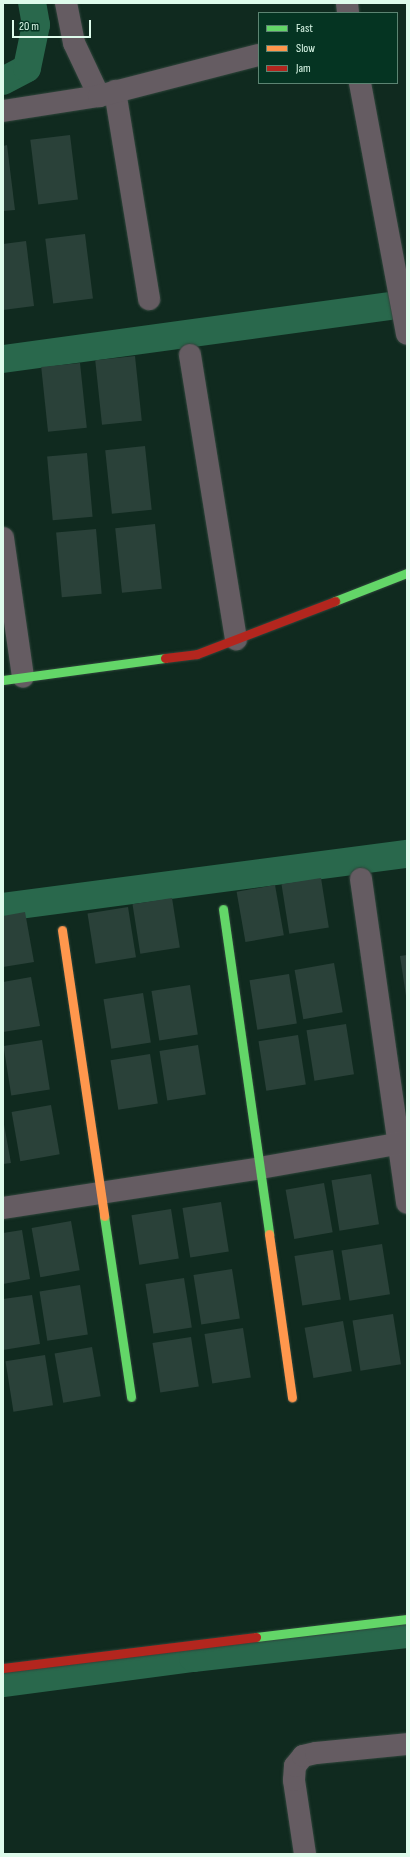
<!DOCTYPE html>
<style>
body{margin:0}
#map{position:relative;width:410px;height:1857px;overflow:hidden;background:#102a1f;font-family:"Sofia Sans Condensed",sans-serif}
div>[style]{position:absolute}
.canal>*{height:28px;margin:-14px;padding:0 14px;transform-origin:14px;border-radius:14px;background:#29684c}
.building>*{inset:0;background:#2a4139;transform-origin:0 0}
.roads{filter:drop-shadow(0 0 1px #2f453b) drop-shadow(0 0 1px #2f453b)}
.street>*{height:22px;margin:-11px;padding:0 11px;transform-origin:11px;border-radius:11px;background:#655c62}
.fast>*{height:9px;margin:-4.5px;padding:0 4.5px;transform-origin:4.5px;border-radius:4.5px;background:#63d668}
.slow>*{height:9px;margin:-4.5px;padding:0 4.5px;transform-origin:4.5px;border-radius:4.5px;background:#ff974d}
.jam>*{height:9px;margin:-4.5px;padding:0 4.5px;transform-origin:4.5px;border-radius:4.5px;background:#b3261e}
span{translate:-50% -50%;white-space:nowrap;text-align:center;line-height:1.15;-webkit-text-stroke:3px #053422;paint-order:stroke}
.frame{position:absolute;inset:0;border:4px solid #defbeb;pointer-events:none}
.legend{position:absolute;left:258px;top:12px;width:140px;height:72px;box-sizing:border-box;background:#053422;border:1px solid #5c8472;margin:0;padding:5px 7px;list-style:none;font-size:12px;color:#defbeb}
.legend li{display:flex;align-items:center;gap:8px;height:20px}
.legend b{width:20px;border:1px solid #5c8472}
.scale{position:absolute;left:12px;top:20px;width:79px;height:18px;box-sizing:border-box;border:2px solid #defbeb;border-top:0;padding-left:5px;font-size:12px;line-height:14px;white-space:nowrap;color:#defbeb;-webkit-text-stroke:3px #053422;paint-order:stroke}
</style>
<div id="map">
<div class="canal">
<div style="left:3px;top:81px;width:27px;rotate:-28deg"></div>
<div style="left:27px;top:68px;width:44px;rotate:-78.2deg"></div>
<div style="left:36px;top:25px;width:22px;rotate:-100deg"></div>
<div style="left:3px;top:359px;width:408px;rotate:-7.8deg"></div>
<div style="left:3px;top:907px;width:407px;rotate:-7.5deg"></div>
<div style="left:3px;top:1683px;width:192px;rotate:-7.5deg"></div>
<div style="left:193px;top:1658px;width:215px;rotate:-6.4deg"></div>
</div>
<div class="building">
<div style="left:70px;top:135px;width:65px;height:40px;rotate:83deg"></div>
<div style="clip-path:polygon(7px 145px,15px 210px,3px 211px,3px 146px)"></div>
<div style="left:85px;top:234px;width:65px;height:40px;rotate:83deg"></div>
<div style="clip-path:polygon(26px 241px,34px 306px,3px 310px,3px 244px)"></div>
<div style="left:135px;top:356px;width:65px;height:40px;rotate:84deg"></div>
<div style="left:80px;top:363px;width:65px;height:39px;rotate:84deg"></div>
<div style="left:145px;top:446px;width:64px;height:40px;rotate:84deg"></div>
<div style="left:87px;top:453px;width:64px;height:40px;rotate:85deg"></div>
<div style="left:155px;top:524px;width:65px;height:40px;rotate:84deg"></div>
<div style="left:96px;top:529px;width:65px;height:40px;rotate:85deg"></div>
<div style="left:321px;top:878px;width:50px;height:40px;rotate:81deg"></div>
<div style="left:275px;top:885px;width:51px;height:39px;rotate:80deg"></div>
<div style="left:172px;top:898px;width:50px;height:40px;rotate:81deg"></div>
<div style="left:128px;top:907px;width:51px;height:41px;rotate:81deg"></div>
<div style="clip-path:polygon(25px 912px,34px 962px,3px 967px,3px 916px)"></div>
<div style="clip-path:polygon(407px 955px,407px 996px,406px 996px,400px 956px)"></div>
<div style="left:334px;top:963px;width:50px;height:40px;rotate:80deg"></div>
<div style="left:289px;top:974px;width:50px;height:40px;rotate:81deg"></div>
<div style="clip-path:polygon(31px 977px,40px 1026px,3px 1032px,3px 982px)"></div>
<div style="left:190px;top:985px;width:50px;height:39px;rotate:81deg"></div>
<div style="left:143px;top:993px;width:50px;height:40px;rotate:81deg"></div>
<div style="left:346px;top:1024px;width:51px;height:40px;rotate:81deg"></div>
<div style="left:298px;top:1035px;width:50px;height:40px;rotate:81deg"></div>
<div style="left:42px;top:1040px;width:50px;height:39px;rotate:81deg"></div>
<div style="left:198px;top:1045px;width:50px;height:39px;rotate:81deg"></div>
<div style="left:150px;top:1054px;width:50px;height:40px;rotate:81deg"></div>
<div style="left:51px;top:1105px;width:50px;height:40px;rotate:80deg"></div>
<div style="clip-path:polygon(3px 1119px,11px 1163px,3px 1164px)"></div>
<div style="left:371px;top:1174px;width:51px;height:40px;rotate:81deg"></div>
<div style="left:324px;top:1183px;width:50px;height:39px;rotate:80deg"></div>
<div style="left:221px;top:1202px;width:50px;height:39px;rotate:81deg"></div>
<div style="left:171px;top:1209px;width:50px;height:40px;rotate:81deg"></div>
<div style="left:71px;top:1221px;width:50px;height:40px;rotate:80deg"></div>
<div style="clip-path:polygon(22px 1230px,30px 1279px,3px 1284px,3px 1233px)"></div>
<div style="left:382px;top:1244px;width:51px;height:41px;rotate:81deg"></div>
<div style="left:333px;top:1250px;width:50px;height:39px;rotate:81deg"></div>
<div style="left:232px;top:1269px;width:50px;height:39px;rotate:81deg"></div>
<div style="left:184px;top:1278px;width:50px;height:39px;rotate:81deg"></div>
<div style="left:80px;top:1285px;width:50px;height:41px;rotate:81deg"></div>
<div style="clip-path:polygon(32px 1295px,40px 1344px,3px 1350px,3px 1299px)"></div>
<div style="left:393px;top:1314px;width:51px;height:41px;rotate:81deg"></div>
<div style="left:343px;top:1321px;width:51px;height:39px;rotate:80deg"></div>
<div style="left:243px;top:1328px;width:50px;height:39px;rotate:81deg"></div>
<div style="left:191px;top:1337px;width:50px;height:39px;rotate:81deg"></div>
<div style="left:92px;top:1347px;width:50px;height:38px;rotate:80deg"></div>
<div style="left:45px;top:1355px;width:51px;height:40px;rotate:81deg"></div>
</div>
<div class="roads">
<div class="street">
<div style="left:66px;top:3px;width:41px;rotate:78.7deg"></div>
<div style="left:74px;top:43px;width:59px;rotate:64.7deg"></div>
<div style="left:347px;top:3px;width:10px;rotate:84deg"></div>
<div style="left:360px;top:83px;width:255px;rotate:79.4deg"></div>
<div style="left:115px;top:91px;width:211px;rotate:80.7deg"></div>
<div style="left:3px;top:111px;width:97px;rotate:-8.9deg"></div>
<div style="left:99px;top:96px;width:165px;rotate:-14.4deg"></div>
<div style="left:190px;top:355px;width:288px;rotate:80.8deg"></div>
<div style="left:3px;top:538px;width:140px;rotate:81.8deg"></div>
<div style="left:361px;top:879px;width:327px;rotate:81.9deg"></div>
<div style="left:3px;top:1208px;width:260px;rotate:-8.8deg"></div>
<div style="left:260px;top:1168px;width:149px;rotate:-10deg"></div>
<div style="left:305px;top:1854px;width:75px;rotate:-98.5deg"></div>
<div style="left:294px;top:1780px;width:14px;rotate:-86deg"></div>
<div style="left:295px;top:1766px;width:13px;rotate:-51deg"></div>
<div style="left:303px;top:1756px;width:13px;rotate:-13deg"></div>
<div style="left:316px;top:1753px;width:91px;rotate:-5.6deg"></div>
</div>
<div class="fast">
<div style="left:335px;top:601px;width:77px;rotate:-21.3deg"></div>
<div style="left:3px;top:680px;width:163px;rotate:-7.7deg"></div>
<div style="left:223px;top:909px;width:328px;rotate:81.9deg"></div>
<div style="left:104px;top:1216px;width:183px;rotate:81.5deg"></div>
<div style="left:256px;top:1637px;width:152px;rotate:-6.8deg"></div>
</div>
<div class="slow">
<div style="left:62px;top:930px;width:289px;rotate:81.6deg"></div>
<div style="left:269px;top:1234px;width:165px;rotate:82deg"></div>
</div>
<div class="jam">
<div style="left:165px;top:658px;width:32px;rotate:-7deg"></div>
<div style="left:197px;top:654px;width:148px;rotate:-21deg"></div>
<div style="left:3px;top:1668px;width:255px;rotate:-7deg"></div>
</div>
</div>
<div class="frame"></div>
<ul class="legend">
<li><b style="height:5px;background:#63d668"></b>Fast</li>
<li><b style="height:5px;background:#ff974d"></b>Slow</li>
<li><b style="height:5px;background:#b3261e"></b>Jam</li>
</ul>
<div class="scale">20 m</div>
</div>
